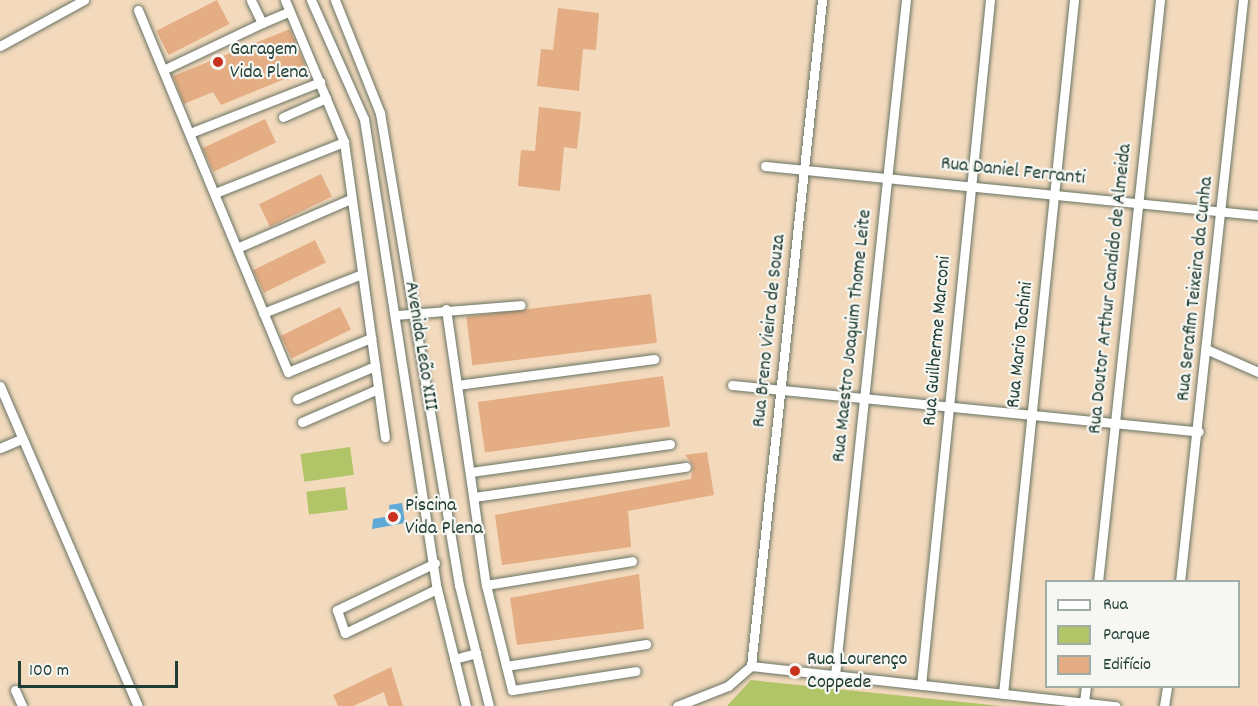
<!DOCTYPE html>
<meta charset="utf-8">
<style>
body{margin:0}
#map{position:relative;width:1258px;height:706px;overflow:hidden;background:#f3dabd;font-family:Dekko,sans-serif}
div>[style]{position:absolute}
.green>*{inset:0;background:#b1c467;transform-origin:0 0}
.water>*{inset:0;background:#5ea9d6}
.building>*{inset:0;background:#e4ad84;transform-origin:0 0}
.roads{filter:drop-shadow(0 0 2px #697464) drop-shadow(0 0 2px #697464)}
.street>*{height:9px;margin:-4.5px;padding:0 4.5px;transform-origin:4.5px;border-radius:4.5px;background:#fff}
.dots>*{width:16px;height:16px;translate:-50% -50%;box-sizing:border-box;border:3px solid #f6f6f2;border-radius:50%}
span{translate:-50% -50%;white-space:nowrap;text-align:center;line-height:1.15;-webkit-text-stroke:4.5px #f6f6f2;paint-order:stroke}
.poi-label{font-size:20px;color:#1f3d34}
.left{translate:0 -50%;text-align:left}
.street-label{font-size:20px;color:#1f3d34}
.legend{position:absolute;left:1045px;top:580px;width:195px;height:108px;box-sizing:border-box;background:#f6f6f2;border:2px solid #a0aca6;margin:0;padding:8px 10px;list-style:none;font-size:18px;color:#1f3d34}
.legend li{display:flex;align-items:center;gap:12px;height:30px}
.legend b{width:30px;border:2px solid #a0aca6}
.scale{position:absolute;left:18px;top:661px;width:160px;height:27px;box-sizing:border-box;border:3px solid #1f3d34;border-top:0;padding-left:8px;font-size:18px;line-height:21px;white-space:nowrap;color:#1f3d34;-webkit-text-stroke:4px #f6f6f2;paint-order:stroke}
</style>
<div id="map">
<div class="green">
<div style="left:350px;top:447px;width:28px;height:50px;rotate:82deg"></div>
<div style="left:345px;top:487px;width:23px;height:39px;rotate:83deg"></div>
<div style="clip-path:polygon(751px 680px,1001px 706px,727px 706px)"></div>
</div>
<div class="water">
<div style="clip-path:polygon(402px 503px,405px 523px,372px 529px,373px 519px,390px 516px,389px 505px)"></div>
</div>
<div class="building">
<div style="left:217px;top:0;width:27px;height:68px;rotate:63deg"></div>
<div style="clip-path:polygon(558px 8px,599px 13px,596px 50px,583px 49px,579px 91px,537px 86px,541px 49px,553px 50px)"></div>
<div style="clip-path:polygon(290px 29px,307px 70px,221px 105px,213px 92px,184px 104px,173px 76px)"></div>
<div style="clip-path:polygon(539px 107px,581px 112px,577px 149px,564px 147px,560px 191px,518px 186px,521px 150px,535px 151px)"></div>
<div style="left:265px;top:119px;width:26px;height:69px;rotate:65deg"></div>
<div style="left:321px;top:174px;width:25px;height:69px;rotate:64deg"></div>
<div style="left:315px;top:240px;width:25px;height:69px;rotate:64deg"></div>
<div style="left:651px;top:294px;width:49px;height:186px;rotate:83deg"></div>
<div style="left:340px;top:307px;width:25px;height:66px;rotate:64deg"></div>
<div style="left:663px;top:376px;width:51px;height:187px;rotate:82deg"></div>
<div style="clip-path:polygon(707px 452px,714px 495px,628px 511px,631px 547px,502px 565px,495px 515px,691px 479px,693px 465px,685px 455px)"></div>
<div style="clip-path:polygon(639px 574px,644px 629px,517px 645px,510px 598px)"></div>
<div style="clip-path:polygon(391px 667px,403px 706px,388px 706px,384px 692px,353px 706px,338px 706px,333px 695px)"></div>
</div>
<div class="roads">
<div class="street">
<div style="left:285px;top:0;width:154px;rotate:67.4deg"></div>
<div style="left:344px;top:142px;width:298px;rotate:82.1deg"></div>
<div style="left:311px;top:0;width:130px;rotate:66deg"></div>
<div style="left:364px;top:119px;width:476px;rotate:81.2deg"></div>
<div style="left:437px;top:589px;width:121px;rotate:76.1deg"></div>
<div style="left:335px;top:0;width:122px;rotate:68.3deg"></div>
<div style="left:380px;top:113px;width:479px;rotate:80.5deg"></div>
<div style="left:459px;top:585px;width:125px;rotate:76.1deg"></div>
<div style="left:138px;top:10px;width:392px;rotate:67.5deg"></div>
<div style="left:288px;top:372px;width:90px;rotate:-22.3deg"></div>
<div style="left:262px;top:23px;width:30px;rotate:-23deg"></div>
<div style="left:0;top:46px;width:96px;rotate:-28.7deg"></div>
<div style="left:163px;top:70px;width:110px;rotate:-25.4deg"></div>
<div style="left:262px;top:23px;width:25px;rotate:-116deg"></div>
<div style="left:283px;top:117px;width:47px;rotate:-23.8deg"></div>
<div style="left:190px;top:133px;width:140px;rotate:-21.4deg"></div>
<div style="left:765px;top:166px;width:495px;rotate:5.7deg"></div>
<div style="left:215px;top:193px;width:139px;rotate:-21.6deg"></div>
<div style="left:237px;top:248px;width:124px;rotate:-23.3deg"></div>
<div style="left:446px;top:309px;width:279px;rotate:81.8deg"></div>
<div style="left:486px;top:585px;width:108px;rotate:76.1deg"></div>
<div style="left:512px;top:690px;width:125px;rotate:-8.7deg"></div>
<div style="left:263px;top:313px;width:106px;rotate:-21.5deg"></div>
<div style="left:396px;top:315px;width:125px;rotate:-4.6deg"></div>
<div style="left:1208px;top:350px;width:55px;rotate:23.7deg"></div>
<div style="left:457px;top:385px;width:199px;rotate:-7.5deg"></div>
<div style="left:732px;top:385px;width:469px;rotate:5.7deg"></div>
<div style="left:0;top:386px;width:348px;rotate:66.7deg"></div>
<div style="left:297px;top:399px;width:85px;rotate:-22.9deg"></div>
<div style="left:302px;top:422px;width:83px;rotate:-23.5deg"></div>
<div style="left:0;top:448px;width:23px;rotate:-23deg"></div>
<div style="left:471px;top:472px;width:201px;rotate:-8deg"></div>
<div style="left:474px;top:497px;width:214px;rotate:-8.1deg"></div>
<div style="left:435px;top:563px;width:109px;rotate:154.4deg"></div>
<div style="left:337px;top:610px;width:24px;rotate:71deg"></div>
<div style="left:345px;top:633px;width:102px;rotate:-25.6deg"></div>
<div style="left:1098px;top:582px;width:585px;rotate:-83.92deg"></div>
<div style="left:1180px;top:582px;width:585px;rotate:-83.82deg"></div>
<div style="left:486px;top:585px;width:148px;rotate:-9.3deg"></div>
<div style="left:454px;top:659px;width:23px;rotate:-15deg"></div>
<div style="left:506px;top:666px;width:142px;rotate:-8.9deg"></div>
<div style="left:751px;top:666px;width:670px;rotate:-83.91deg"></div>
<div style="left:751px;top:666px;width:367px;rotate:6.3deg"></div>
<div style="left:835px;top:675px;width:679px;rotate:-84deg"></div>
<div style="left:921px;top:685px;width:688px;rotate:-84.25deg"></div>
<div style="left:15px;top:690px;width:17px;rotate:66deg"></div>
<div style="left:1003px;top:694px;width:698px;rotate:-84.16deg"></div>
<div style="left:1084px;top:702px;width:16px;rotate:-83deg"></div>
<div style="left:677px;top:706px;width:55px;rotate:-21.4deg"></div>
<div style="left:728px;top:686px;width:30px;rotate:-41deg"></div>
<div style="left:1164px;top:706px;width:20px;rotate:-81deg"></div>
</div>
</div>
<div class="dots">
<div style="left:218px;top:62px;background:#c8321e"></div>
<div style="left:393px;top:517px;background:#c8321e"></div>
<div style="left:795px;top:671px;background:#c8321e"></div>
</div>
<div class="poi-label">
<span class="left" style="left:230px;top:62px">Garagem<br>Vida Plena</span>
<span class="left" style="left:405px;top:518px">Piscina<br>Vida Plena</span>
<span class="left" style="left:807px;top:672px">Rua Lourenço<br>Coppede</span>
</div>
<div class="street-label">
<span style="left:1013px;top:172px;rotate:6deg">Rua Daniel Ferranti</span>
<span style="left:1111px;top:289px;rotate:-84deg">Rua Doutor Arthur Candido de Almeida</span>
<span style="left:1196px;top:289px;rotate:-84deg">Rua Serafim Teixeira da Cunha</span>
<span style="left:770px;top:331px;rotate:-84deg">Rua Breno Vieira de Souza</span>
<span style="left:853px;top:336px;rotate:-84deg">Rua Maestro Joaquim Thome Leite</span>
<span style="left:938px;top:341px;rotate:-85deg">Rua Guilherme Marconi</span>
<span style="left:1021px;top:345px;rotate:-84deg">Rua Mario Tochini</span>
<span style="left:420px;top:346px;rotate:81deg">Avenida Leão XIII</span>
</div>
<ul class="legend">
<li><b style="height:8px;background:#fff"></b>Rua</li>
<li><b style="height:16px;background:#b1c467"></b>Parque</li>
<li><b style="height:16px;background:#e4ad84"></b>Edifício</li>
</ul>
<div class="scale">100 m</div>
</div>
